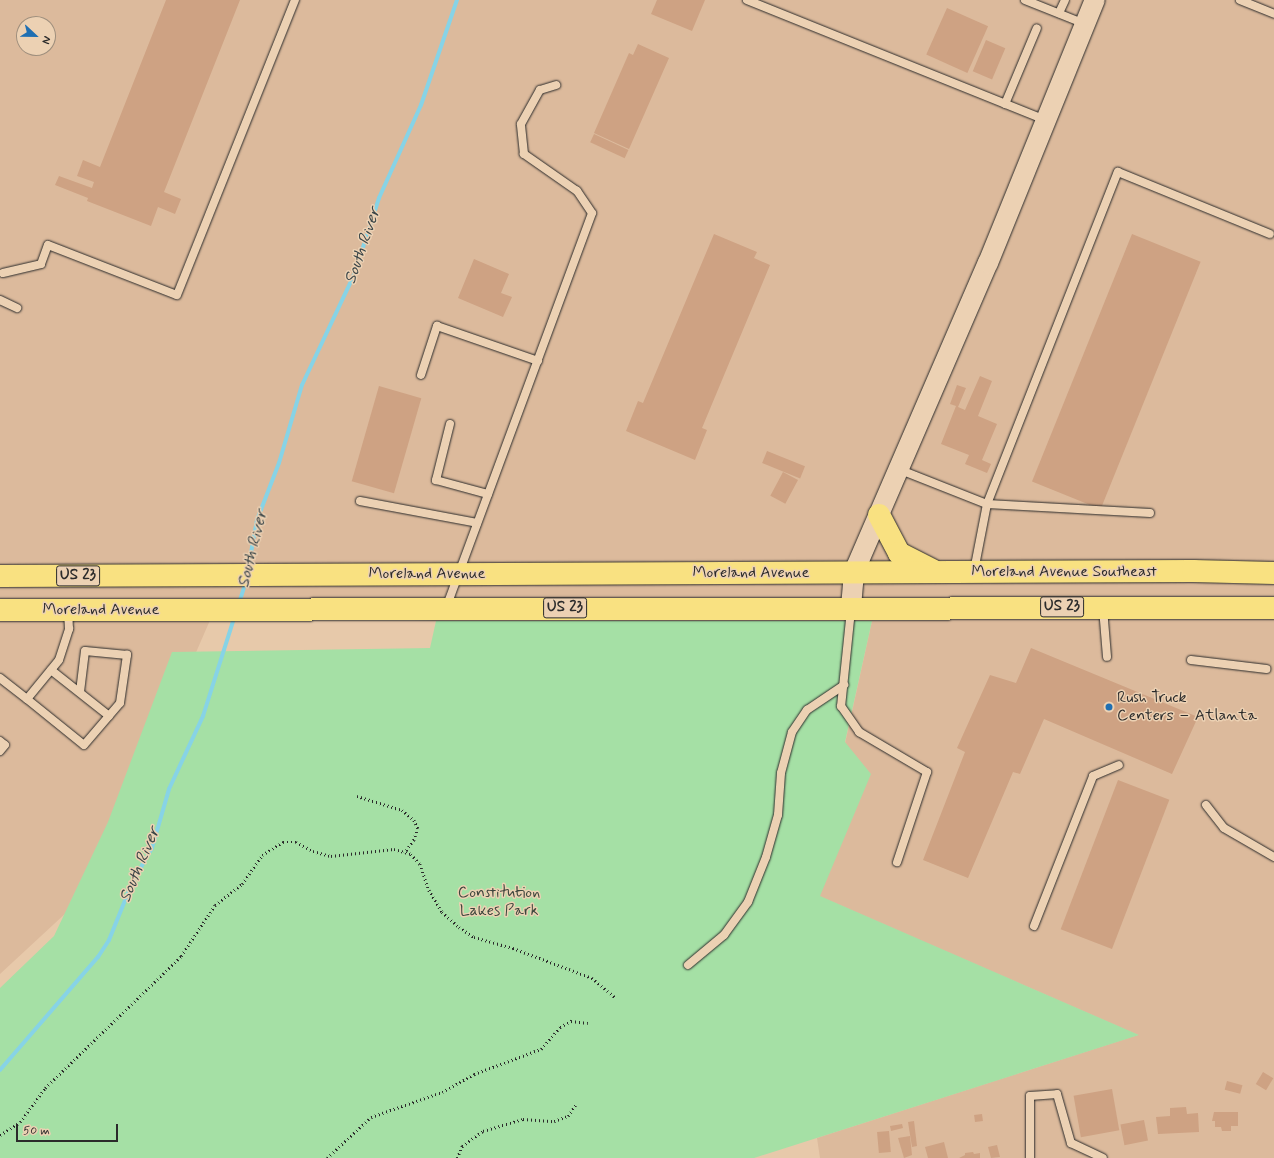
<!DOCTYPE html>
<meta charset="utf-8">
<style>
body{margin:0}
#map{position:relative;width:1274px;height:1158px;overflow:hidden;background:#e7c9aa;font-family:Mynerve,sans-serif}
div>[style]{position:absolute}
.built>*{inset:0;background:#dcba9c}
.green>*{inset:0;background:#a5e0a5}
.stream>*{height:4px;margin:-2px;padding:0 2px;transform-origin:2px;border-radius:2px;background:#87d3e6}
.building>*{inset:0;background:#cea283;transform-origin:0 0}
.path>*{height:2.5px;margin-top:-1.25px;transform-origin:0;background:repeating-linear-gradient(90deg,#2b2b2b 0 1px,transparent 0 4px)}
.roads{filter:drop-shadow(0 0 1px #2b2b2b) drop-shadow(0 0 1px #2b2b2b)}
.service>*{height:8px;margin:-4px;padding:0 4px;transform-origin:4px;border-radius:4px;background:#ecd1b3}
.tertiary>*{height:20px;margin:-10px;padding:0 10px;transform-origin:10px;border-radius:10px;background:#ecd1b3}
.trunk>*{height:22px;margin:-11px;padding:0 11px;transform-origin:11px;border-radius:11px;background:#f9e181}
.dots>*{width:11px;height:11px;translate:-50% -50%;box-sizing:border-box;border:2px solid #ecd1b3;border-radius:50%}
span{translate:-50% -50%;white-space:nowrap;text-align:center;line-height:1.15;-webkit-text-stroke:3px #ecd1b3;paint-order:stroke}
.shield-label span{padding:1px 3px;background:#ecd1b3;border:1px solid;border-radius:3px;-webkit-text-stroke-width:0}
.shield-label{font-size:15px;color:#2b2b2b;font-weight:700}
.street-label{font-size:16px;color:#2b2b2b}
.poi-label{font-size:16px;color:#2b2b2b}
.left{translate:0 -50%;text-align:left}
.park-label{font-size:16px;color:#3d463d}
.water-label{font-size:17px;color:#394447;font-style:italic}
.north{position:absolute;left:16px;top:16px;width:40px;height:40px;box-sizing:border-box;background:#ecd1b3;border:1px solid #9f8f7d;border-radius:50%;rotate:112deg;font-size:11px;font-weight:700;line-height:16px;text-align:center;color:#2b2b2b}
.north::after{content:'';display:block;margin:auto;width:14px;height:18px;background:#1f6fb2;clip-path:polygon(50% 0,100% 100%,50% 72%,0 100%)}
.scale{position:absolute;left:16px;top:1124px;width:102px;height:18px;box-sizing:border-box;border:2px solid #2b2b2b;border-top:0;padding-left:5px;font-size:12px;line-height:14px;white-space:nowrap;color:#2b2b2b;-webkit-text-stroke:3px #ecd1b3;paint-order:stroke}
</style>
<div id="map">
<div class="built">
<div style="clip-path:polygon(evenodd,0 0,1274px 0,1274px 1158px,820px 1158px,817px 1138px,1138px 1035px,812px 893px,872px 621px,436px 621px,214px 611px,94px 887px,0 974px,0 0,24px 24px,48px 24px,48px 48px,24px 48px,24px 24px)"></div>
</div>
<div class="green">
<div style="clip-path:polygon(436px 621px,872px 621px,845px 742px,871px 774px,820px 896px,1139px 1035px,754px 1158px,0 1158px,0 988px,54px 936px,108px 822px,172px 652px,430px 648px)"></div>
</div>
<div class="stream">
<div style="left:248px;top:569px;width:50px;rotate:-79.6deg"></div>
<div style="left:257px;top:520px;width:61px;rotate:-68.9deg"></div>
<div style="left:279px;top:463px;width:81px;rotate:-73.6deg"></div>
<div style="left:302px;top:385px;width:122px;rotate:-64.7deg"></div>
<div style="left:354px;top:275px;width:81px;rotate:-72deg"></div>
<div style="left:379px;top:198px;width:102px;rotate:-65.7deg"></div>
<div style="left:421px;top:105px;width:111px;rotate:-71.1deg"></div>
<div style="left:239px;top:603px;width:23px;rotate:-72deg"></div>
<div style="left:0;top:1070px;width:150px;rotate:-49.1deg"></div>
<div style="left:98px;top:957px;width:20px;rotate:-57deg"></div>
<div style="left:109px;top:940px;width:61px;rotate:-68deg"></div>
<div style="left:132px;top:883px;width:40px;rotate:-60.3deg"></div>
<div style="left:152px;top:848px;width:61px;rotate:-73.9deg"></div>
<div style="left:169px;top:789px;width:81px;rotate:-65deg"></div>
<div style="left:203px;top:716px;width:106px;rotate:-72.4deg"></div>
</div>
<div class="building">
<div style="clip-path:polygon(166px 0,240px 0,164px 192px,181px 199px,175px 214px,158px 207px,151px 226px,87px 201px,88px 198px,55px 185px,59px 176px,92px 188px,94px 182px,77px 176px,83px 160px,100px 167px)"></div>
<div style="clip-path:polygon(657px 0,705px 0,692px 31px,651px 14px)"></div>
<div style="left:947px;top:8px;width:45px;height:51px;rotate:24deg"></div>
<div style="left:986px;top:40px;width:21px;height:34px;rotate:23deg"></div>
<div style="clip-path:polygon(638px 44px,669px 58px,629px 149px,594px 133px,629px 53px,633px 55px)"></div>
<div style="left:594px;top:134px;width:38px;height:9px;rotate:25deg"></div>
<div style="clip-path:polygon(714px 234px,757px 252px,754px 258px,770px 265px,702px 428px,707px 430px,695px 460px,626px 431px,638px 401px,643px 403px)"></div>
<div style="left:1132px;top:234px;width:74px;height:267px;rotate:22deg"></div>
<div style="clip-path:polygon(474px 259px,509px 274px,501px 293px,512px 297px,503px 317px,458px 298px)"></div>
<div style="clip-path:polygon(980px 376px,992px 381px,978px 416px,997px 424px,982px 460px,991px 464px,987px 473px,965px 464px,969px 455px,941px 444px,956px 406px,950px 404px,957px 385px,966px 388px,958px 407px,965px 410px)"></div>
<div style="left:379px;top:386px;width:44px;height:99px;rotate:16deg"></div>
<div style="left:767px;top:451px;width:41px;height:13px;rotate:22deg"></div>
<div style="left:783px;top:472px;width:17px;height:27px;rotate:28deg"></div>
<div style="clip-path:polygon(1031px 648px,1198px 717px,1172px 774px,1044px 719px,1020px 774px,1013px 772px,968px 878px,923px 860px,965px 752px,957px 748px,990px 675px,1016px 683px)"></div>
<div style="left:1118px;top:780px;width:55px;height:160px;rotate:21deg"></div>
<div style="left:1263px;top:1072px;width:12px;height:14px;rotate:31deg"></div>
<div style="left:1227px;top:1081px;width:16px;height:9px;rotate:15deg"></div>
<div style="left:1112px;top:1089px;width:42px;height:39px;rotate:80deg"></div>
<div style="clip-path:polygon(1186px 1107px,1187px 1114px,1198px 1113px,1199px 1132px,1158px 1134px,1156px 1117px,1170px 1116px,1170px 1108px)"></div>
<div style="clip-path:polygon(1214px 1112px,1238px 1112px,1238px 1126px,1231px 1126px,1231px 1131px,1222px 1131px,1221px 1127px,1215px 1127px,1215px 1121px,1212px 1121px)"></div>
<div style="left:982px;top:1114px;width:7px;height:8px;rotate:82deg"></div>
<div style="left:1144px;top:1120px;width:21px;height:24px;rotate:79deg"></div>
<div style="clip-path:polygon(914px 1121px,917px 1146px,912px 1147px,908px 1122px)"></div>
<div style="clip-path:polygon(902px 1124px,903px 1128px,891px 1131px,890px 1126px)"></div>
<div style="left:889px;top:1131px;width:21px;height:12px;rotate:85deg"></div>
<div style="clip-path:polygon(910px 1136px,912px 1155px,904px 1158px,898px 1138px)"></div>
<div style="clip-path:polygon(944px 1142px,948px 1158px,928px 1158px,925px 1147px)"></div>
<div style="clip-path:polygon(997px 1145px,1000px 1157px,991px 1158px,988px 1147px)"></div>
<div style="clip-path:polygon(973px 1152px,974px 1154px,980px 1153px,980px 1158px,959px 1158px,965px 1155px,965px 1153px)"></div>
</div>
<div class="path">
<div style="left:357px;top:796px;width:47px;rotate:17.3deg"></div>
<div style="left:402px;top:810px;width:16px;rotate:40deg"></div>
<div style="left:414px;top:820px;width:9px;rotate:63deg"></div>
<div style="left:418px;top:828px;width:13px;rotate:108deg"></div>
<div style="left:414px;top:840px;width:16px;rotate:125deg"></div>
<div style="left:0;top:1135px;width:24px;rotate:-33deg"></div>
<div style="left:20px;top:1122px;width:42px;rotate:-53.7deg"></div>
<div style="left:45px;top:1088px;width:190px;rotate:-44.1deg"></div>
<div style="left:181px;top:956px;width:61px;rotate:-56.3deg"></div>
<div style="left:215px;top:905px;width:34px;rotate:-38deg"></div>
<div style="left:242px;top:884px;width:35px;rotate:-55deg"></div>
<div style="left:262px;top:855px;width:25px;rotate:-32deg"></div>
<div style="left:283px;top:842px;width:13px"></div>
<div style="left:296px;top:842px;width:19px;rotate:28deg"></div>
<div style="left:313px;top:851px;width:19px;rotate:16deg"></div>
<div style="left:331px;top:856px;width:63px;rotate:-6.3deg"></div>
<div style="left:394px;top:849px;width:18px;rotate:16deg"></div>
<div style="left:411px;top:854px;width:13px;rotate:48deg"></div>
<div style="left:420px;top:864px;width:28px;rotate:71deg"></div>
<div style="left:429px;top:890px;width:26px;rotate:59deg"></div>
<div style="left:442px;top:912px;width:23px;rotate:41deg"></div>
<div style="left:459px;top:927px;width:18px;rotate:34deg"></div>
<div style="left:474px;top:937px;width:41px;rotate:15.8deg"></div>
<div style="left:513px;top:948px;width:85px;rotate:20.8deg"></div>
<div style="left:592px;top:978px;width:30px;rotate:40deg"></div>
<div style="left:327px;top:1158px;width:60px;rotate:-43deg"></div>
<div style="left:371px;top:1117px;width:75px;rotate:-19.4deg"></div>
<div style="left:442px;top:1092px;width:37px;rotate:-29deg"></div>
<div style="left:474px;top:1074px;width:72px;rotate:-20.5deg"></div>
<div style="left:541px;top:1049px;width:29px;rotate:-49deg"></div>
<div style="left:560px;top:1027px;width:13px;rotate:-29deg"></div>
<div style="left:571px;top:1021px;width:17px;rotate:7deg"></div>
<div style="left:457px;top:1158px;width:13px;rotate:-67deg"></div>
<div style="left:462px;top:1146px;width:26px;rotate:-36deg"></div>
<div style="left:483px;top:1131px;width:42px;rotate:-16.7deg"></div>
<div style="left:523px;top:1119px;width:31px;rotate:4deg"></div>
<div style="left:554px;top:1121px;width:15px;rotate:-20deg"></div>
<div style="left:568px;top:1116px;width:14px;rotate:-56deg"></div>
</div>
<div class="roads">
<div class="service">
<div style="left:747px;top:0;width:321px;rotate:21.9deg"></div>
<div style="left:1025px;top:0;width:65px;rotate:21.8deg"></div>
<div style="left:1240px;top:0;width:37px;rotate:22deg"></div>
<div style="left:1059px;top:13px;width:14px;rotate:-65deg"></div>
<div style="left:1005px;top:104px;width:82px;rotate:-67.2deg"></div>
<div style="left:3px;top:273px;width:39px;rotate:-13deg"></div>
<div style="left:41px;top:264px;width:20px;rotate:-70deg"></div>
<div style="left:48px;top:245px;width:138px;rotate:21.2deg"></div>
<div style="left:177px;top:295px;width:318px;rotate:-68.2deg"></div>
<div style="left:0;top:300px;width:19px;rotate:25deg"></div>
<div style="left:421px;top:375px;width:52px;rotate:-71.9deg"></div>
<div style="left:437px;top:326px;width:107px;rotate:19.1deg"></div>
<div style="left:450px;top:424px;width:58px;rotate:104deg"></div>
<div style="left:436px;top:480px;width:54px;rotate:15.1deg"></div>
<div style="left:898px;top:469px;width:96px;rotate:21.5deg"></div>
<div style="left:987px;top:504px;width:68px;rotate:101deg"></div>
<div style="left:360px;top:501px;width:119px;rotate:10.6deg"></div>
<div style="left:1150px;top:513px;width:163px;rotate:-176.8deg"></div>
<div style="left:987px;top:504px;width:357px;rotate:-68.5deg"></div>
<div style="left:1118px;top:172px;width:164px;rotate:22.2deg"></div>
<div style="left:446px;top:608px;width:421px;rotate:-69.7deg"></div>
<div style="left:592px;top:213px;width:27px;rotate:-124deg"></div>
<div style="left:577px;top:191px;width:65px;rotate:-145.1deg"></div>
<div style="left:524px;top:154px;width:30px;rotate:-96deg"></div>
<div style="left:521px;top:124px;width:39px;rotate:-61deg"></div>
<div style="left:540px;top:90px;width:17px;rotate:-17deg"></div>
<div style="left:1103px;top:608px;width:49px;rotate:85.3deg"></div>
<div style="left:851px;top:610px;width:97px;rotate:95.9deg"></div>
<div style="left:841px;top:706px;width:32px;rotate:55deg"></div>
<div style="left:859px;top:732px;width:79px;rotate:30.5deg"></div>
<div style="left:927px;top:772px;width:95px;rotate:108.4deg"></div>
<div style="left:1191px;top:660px;width:76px;rotate:6.8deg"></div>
<div style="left:51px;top:670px;width:74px;rotate:38.4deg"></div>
<div style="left:0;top:678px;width:34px;rotate:38deg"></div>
<div style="left:27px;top:699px;width:50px;rotate:-50.6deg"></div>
<div style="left:59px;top:660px;width:33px;rotate:-72deg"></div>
<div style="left:69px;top:629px;width:19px;rotate:-93deg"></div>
<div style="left:27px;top:699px;width:73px;rotate:38.9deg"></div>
<div style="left:84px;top:745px;width:55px;rotate:-49.4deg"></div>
<div style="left:120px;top:703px;width:49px;rotate:-81.7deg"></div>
<div style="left:127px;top:655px;width:42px;rotate:-174.6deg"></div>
<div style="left:85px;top:651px;width:41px;rotate:97deg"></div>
<div style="left:0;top:741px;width:6px;rotate:39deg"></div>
<div style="left:5px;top:745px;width:8px;rotate:130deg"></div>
<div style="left:1206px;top:805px;width:29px;rotate:52deg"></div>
<div style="left:1224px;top:828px;width:58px;rotate:30.1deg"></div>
<div style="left:1034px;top:926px;width:161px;rotate:-68.5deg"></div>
<div style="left:1093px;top:776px;width:28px;rotate:-23deg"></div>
<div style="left:688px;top:965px;width:47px;rotate:-39.8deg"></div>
<div style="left:724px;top:935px;width:41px;rotate:-54deg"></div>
<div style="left:748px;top:902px;width:48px;rotate:-68.2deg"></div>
<div style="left:766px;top:857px;width:44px;rotate:-74.1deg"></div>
<div style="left:778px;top:815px;width:42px;rotate:-85.9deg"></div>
<div style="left:781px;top:773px;width:42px;rotate:-75deg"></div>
<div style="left:792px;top:732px;width:27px;rotate:-56deg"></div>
<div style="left:807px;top:710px;width:45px;rotate:-34deg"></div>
<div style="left:1030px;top:1158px;width:62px;rotate:-90deg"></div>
<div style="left:1030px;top:1096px;width:27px;rotate:-4deg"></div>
<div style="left:1057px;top:1094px;width:51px;rotate:74.1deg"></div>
<div style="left:1071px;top:1143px;width:35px;rotate:25deg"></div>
</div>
<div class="tertiary">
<div style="left:851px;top:607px;width:35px;rotate:-85deg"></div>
<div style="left:854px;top:572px;width:337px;rotate:-66.6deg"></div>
<div style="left:988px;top:263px;width:284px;rotate:-67.9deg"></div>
</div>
<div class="trunk">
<div style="left:879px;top:515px;width:43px;rotate:62.2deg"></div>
<div style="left:899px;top:553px;width:38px;rotate:27deg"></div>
<div style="left:0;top:576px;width:1193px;rotate:-0.24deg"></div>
<div style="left:1193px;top:571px;width:81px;rotate:1.4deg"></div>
<div style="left:0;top:610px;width:1274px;rotate:-0.09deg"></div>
</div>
</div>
<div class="dots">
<div style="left:1109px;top:707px;background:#1f6fb2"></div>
</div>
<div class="shield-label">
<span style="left:78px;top:576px">US 23</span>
<span style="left:1062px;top:607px">US 23</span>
<span style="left:565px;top:608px">US 23</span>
</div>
<div class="street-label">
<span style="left:1064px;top:572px">Moreland Avenue Southeast</span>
<span style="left:751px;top:573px">Moreland Avenue</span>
<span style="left:427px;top:574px">Moreland Avenue</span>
<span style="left:101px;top:610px">Moreland Avenue</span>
</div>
<div class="poi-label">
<span class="left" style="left:1117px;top:707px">Rush Truck<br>Centers – Atlanta</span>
</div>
<div class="park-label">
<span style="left:499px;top:902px">Constitution<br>Lakes Park</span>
</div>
<div class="water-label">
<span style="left:363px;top:246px;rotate:-71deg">South River</span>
<span style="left:253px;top:549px;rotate:-76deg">South River</span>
<span style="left:140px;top:865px;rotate:-67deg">South River</span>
</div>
<div class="north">N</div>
<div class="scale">50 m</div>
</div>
